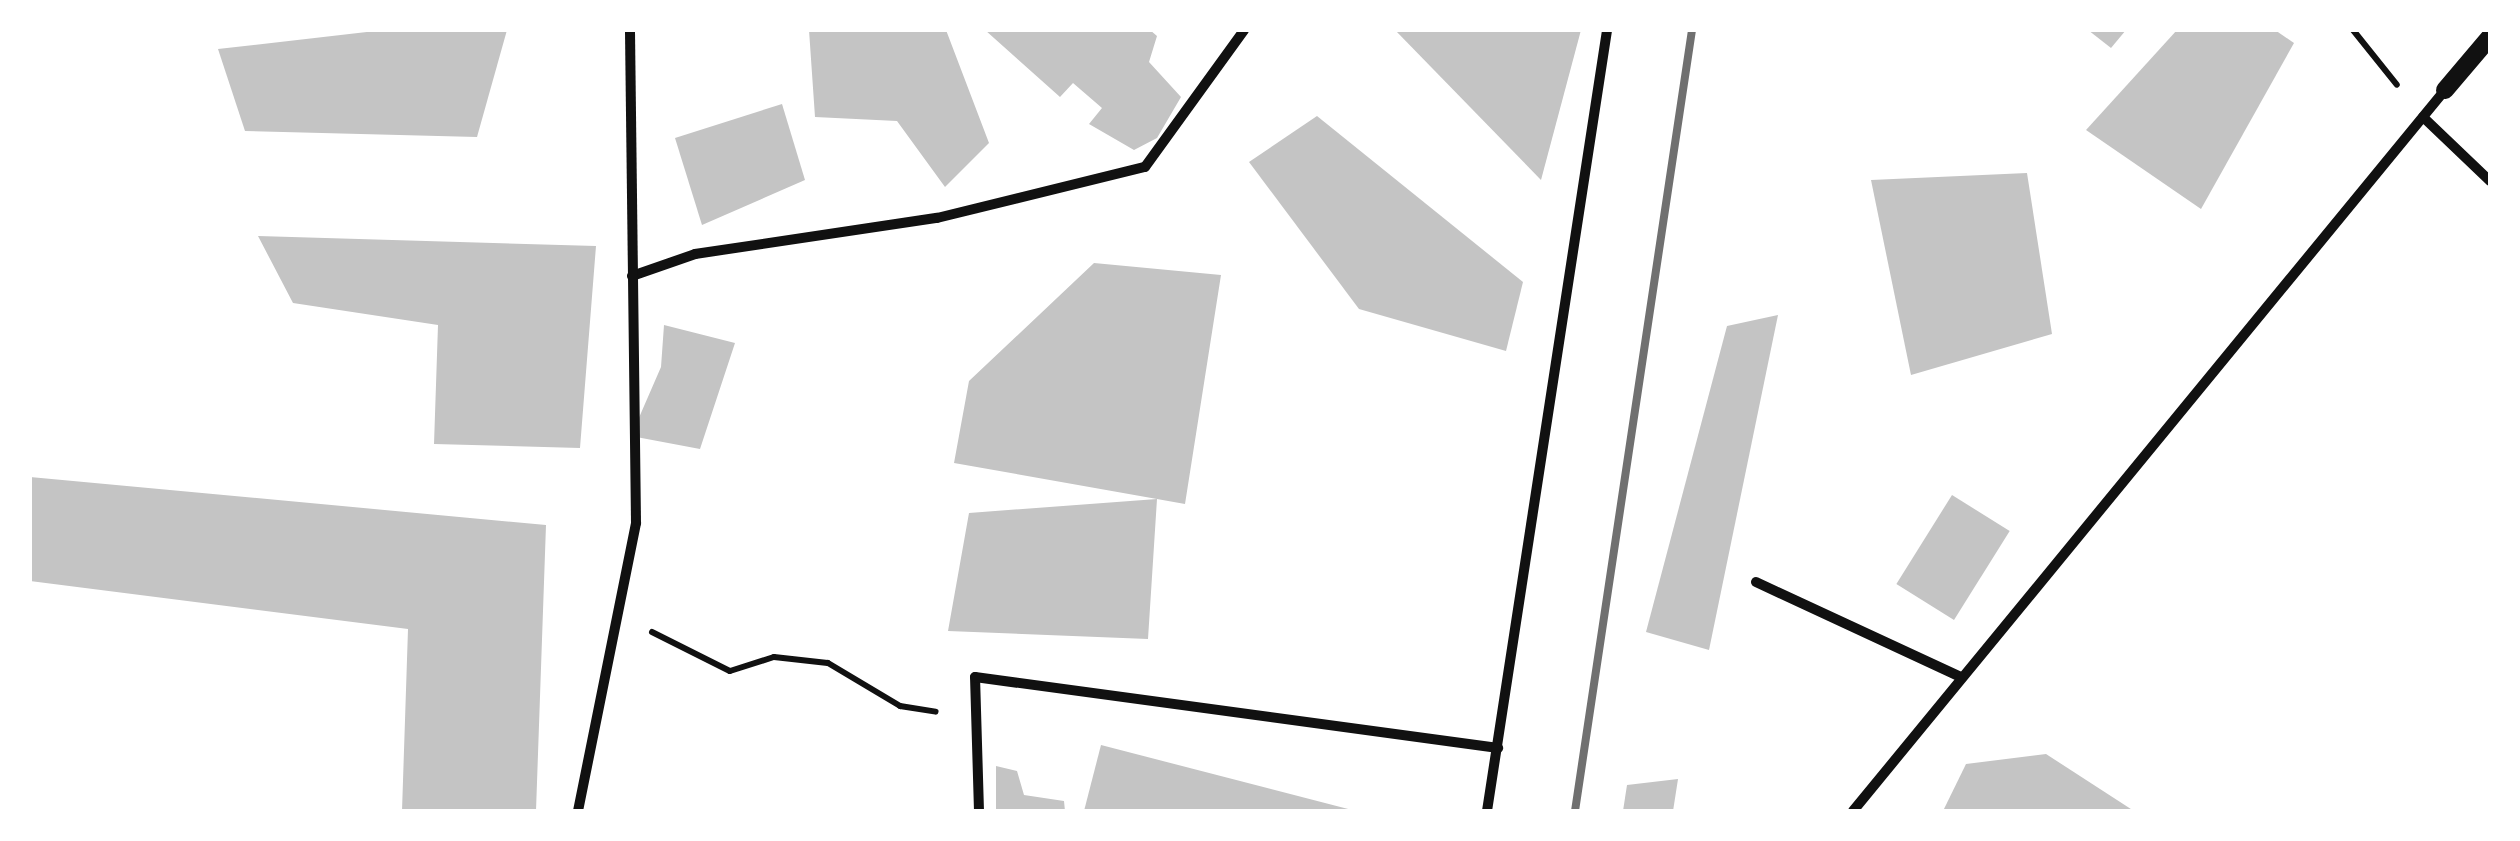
<!DOCTYPE html>
<style>
body{margin:0}
#map{position:relative;width:2520px;height:841px;overflow:hidden;background:#fff;font-family:"Golos Text",sans-serif}
div>[style]{position:absolute}
.building>*{inset:0;background:#c4c4c4;transform-origin:0 0}
.path>*{height:6px;margin:-3px;padding:0 3px;transform-origin:3px;border-radius:3px;background:#111}
.minor>*{height:10px;margin:-5px;padding:0 5px;transform-origin:5px;border-radius:5px;background:#111}
.tertiary>*{height:18px;margin:-9px;padding:0 9px;transform-origin:9px;border-radius:9px;background:#111}
.rail>*{height:8px;margin:-4px;padding:0 4px;transform-origin:4px;border-radius:4px;background:#707070}
span{translate:-50% -50%;white-space:nowrap;text-align:center;line-height:1.15;-webkit-text-stroke:8px #fff;paint-order:stroke}
.frame{position:absolute;inset:0;border:32px solid #fff;pointer-events:none}
</style>
<div id="map">
<div class="building">
<div style="clip-path:polygon(384px 30px,507px 30px,477px 137px,245px 131px,218px 49px)"></div>
<div style="clip-path:polygon(809px 30px,946px 30px,989px 143px,945px 187px,897px 121px,815px 117px)"></div>
<div style="clip-path:polygon(985px 30px,1150px 30px,1157px 36px,1149px 62px,1181px 97px,1157px 138px,1134px 150px,1089px 124px,1102px 108px,1073px 83px,1060px 97px)"></div>
<div style="clip-path:polygon(1395px 30px,1581px 30px,1541px 180px)"></div>
<div style="clip-path:polygon(2088px 30px,2126px 30px,2111px 48px)"></div>
<div style="clip-path:polygon(2177px 30px,2275px 30px,2294px 43px,2201px 209px,2086px 130px)"></div>
<div style="clip-path:polygon(782px 104px,805px 180px,702px 225px,675px 138px)"></div>
<div style="clip-path:polygon(1317px 116px,1523px 282px,1506px 351px,1359px 309px,1249px 162px)"></div>
<div style="clip-path:polygon(2027px 173px,2052px 334px,1911px 375px,1871px 180px)"></div>
<div style="clip-path:polygon(258px 236px,596px 246px,580px 448px,434px 444px,438px 325px,293px 303px)"></div>
<div style="clip-path:polygon(1094px 263px,1221px 275px,1185px 504px,1157px 499px,1148px 639px,948px 631px,969px 513px,1157px 499px,954px 463px,969px 381px)"></div>
<div style="clip-path:polygon(1778px 315px,1709px 650px,1646px 632px,1727px 326px)"></div>
<div style="clip-path:polygon(664px 325px,735px 343px,700px 449px,631px 436px,661px 367px)"></div>
<div style="clip-path:polygon(30px 477px,546px 525px,536px 811px,402px 811px,408px 629px,30px 581px)"></div>
<div style="left:1952px;top:495px;width:68px;height:105px;rotate:32deg"></div>
<div style="clip-path:polygon(1101px 745px,1352px 810px,1352px 811px,1084px 811px)"></div>
<div style="clip-path:polygon(2046px 754px,2134px 811px,1943px 811px,1966px 764px)"></div>
<div style="clip-path:polygon(996px 766px,1017px 771px,1024px 795px,1064px 801px,1065px 811px,996px 811px)"></div>
<div style="clip-path:polygon(1678px 779px,1673px 811px,1623px 811px,1627px 785px)"></div>
</div>
<div class="path">
<div style="left:2353px;top:30px;width:70px;rotate:51.3deg"></div>
<div style="left:652px;top:632px;width:87px;rotate:26.6deg"></div>
<div style="left:730px;top:671px;width:46px;rotate:-17.7deg"></div>
<div style="left:774px;top:657px;width:54px;rotate:6.3deg"></div>
<div style="left:828px;top:663px;width:84px;rotate:30.8deg"></div>
<div style="left:900px;top:706px;width:36px;rotate:9deg"></div>
</div>
<div class="minor">
<div style="left:2423px;top:117px;width:93px;rotate:43.7deg"></div>
<div style="left:632px;top:276px;width:67px;rotate:-19.2deg"></div>
<div style="left:695px;top:254px;width:245px;rotate:-8.5deg"></div>
<div style="left:937px;top:218px;width:214px;rotate:-13.8deg"></div>
<div style="left:1145px;top:167px;width:169px;rotate:-54.1deg"></div>
<div style="left:1756px;top:582px;width:226px;rotate:24.9deg"></div>
<div style="left:578px;top:811px;width:294px;rotate:-78.6deg"></div>
<div style="left:636px;top:523px;width:493px;rotate:-90.7deg"></div>
<div style="left:979px;top:811px;width:134px;rotate:-91.7deg"></div>
<div style="left:975px;top:677px;width:528px;rotate:7.73deg"></div>
<div style="left:1487px;top:811px;width:790px;rotate:-81.26deg"></div>
<div style="left:1853px;top:811px;width:933px;rotate:-50.61deg"></div>
</div>
<div class="tertiary">
<div style="left:2445px;top:90px;width:70px;rotate:-49.7deg"></div>
</div>
<div class="rail">
<div style="left:1575px;top:811px;width:790px;rotate:-81.48deg"></div>
</div>
<div class="frame"></div>
</div>
